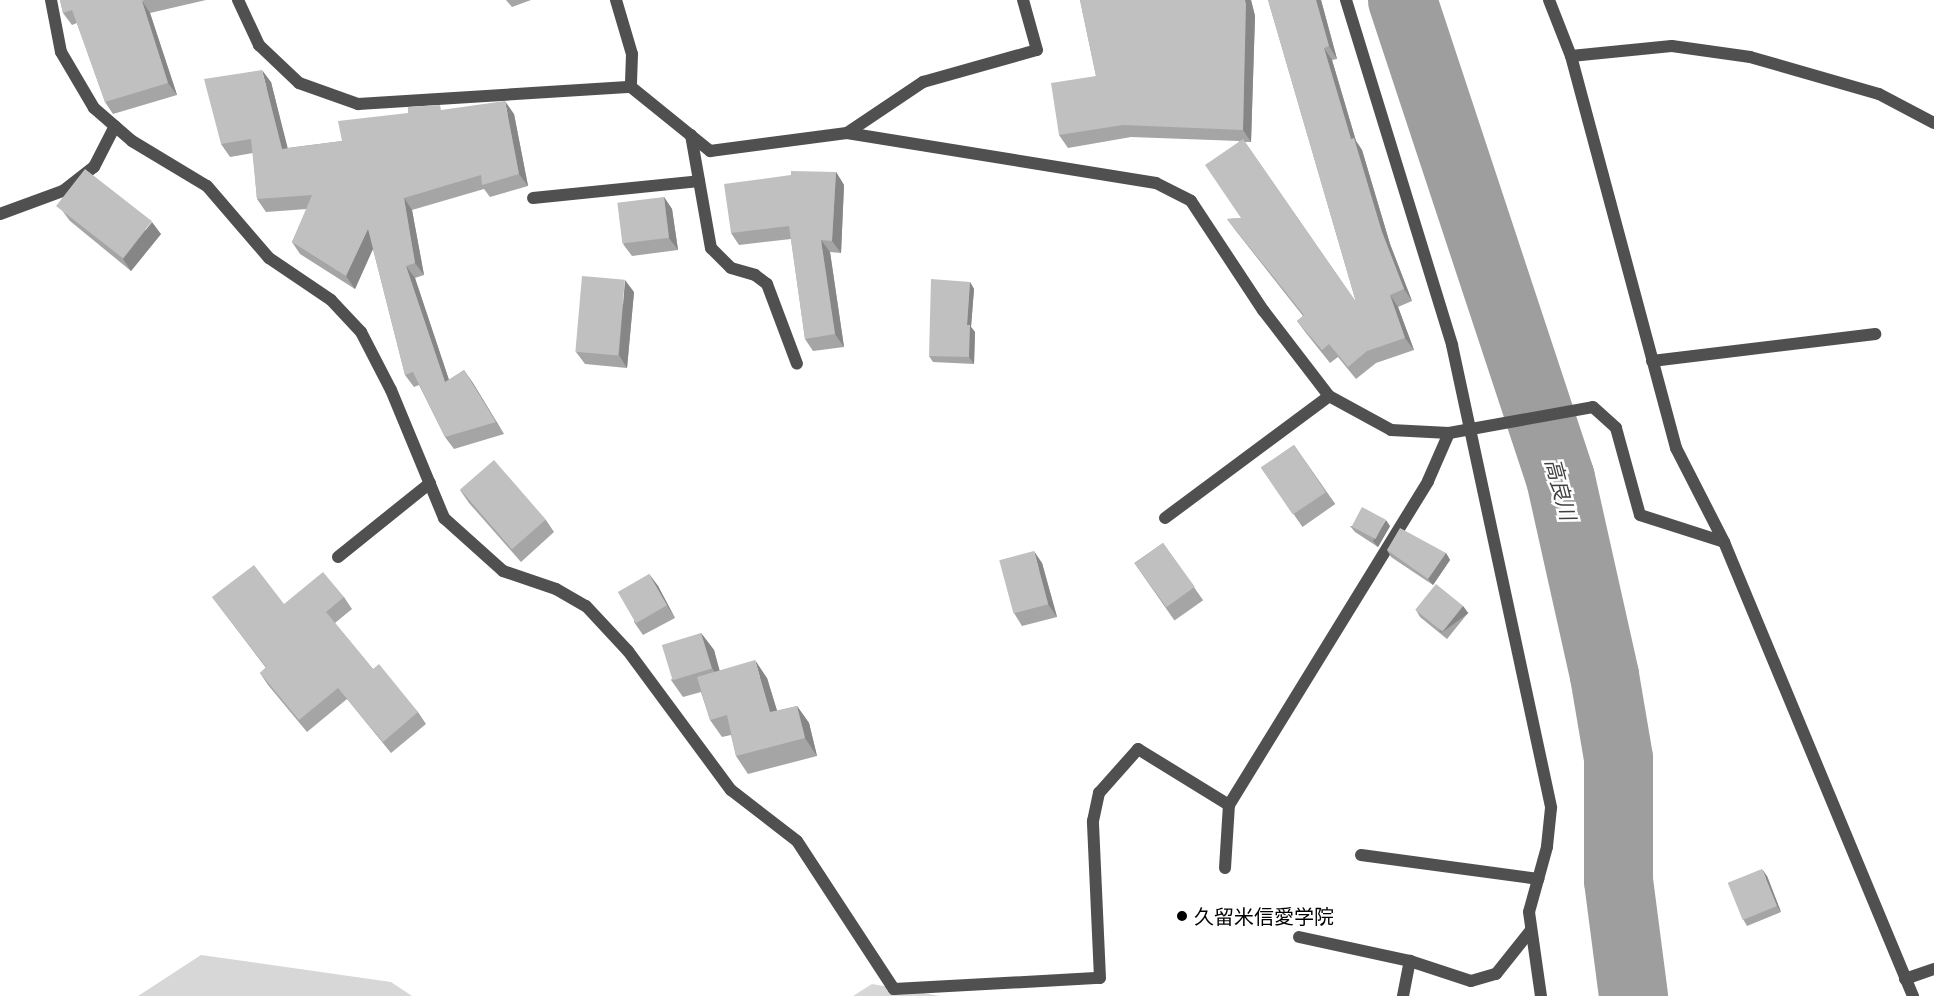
<!DOCTYPE html>
<meta charset="utf-8">
<style>
body{margin:0}
#map{position:relative;width:1934px;height:996px;overflow:hidden;background:#fff;font-family:"Exo 2","Noto Sans JP",sans-serif}
div>[style]{position:absolute}
.green>*{inset:0;background:#d7d7d7}
.river>*{height:69px;margin:-34.5px;padding:0 34.5px;transform-origin:34.5px;border-radius:34.5px;background:#9e9e9e}
.street>*{height:12px;margin:-6px;padding:0 6px;transform-origin:6px;border-radius:6px;background:#505050}
.wall>*{inset:0;background:#a5a5a5;transform-origin:0 0}
.shaded-wall>*{inset:0;background:#868686;transform-origin:0 0}
.building>*{inset:0;background:#c0c0c0;transform-origin:0 0}
.dots>*{width:16px;height:16px;translate:-50% -50%;box-sizing:border-box;border:3px solid #fff;border-radius:50%}
span{translate:-50% -50%;white-space:nowrap;text-align:center;line-height:1.15;-webkit-text-stroke:5px #fff;paint-order:stroke}
.poi-label{font-size:20px;color:#000}
.left{translate:0 -50%;text-align:left}
.water-label{font-size:21px;color:#3f3f3f;font-style:italic}
</style>
<div id="map">
<div class="green">
<div style="clip-path:polygon(201px 955px,391px 982px,412px 996px,138px 996px)"></div>
<div style="clip-path:polygon(872px 984px,940px 996px,853px 996px)"></div>
</div>
<div class="river">
<div style="left:1402px;top:0;width:503px;rotate:71.71deg"></div>
<div style="left:1560px;top:478px;width:202px;rotate:77.4deg"></div>
<div style="left:1604px;top:675px;width:84px;rotate:80.4deg"></div>
<div style="left:1618px;top:758px;width:122px;rotate:90deg"></div>
<div style="left:1618px;top:880px;width:117px;rotate:82.6deg"></div>
</div>
<div class="street">
<div style="left:51px;top:0;width:53px;rotate:79.1deg"></div>
<div style="left:61px;top:52px;width:65px;rotate:59.5deg"></div>
<div style="left:94px;top:108px;width:50px;rotate:41deg"></div>
<div style="left:132px;top:141px;width:87px;rotate:31deg"></div>
<div style="left:207px;top:186px;width:95px;rotate:49.3deg"></div>
<div style="left:269px;top:258px;width:75px;rotate:34.1deg"></div>
<div style="left:331px;top:300px;width:44px;rotate:46.8deg"></div>
<div style="left:361px;top:332px;width:65px;rotate:62.7deg"></div>
<div style="left:391px;top:390px;width:139px;rotate:67.5deg"></div>
<div style="left:444px;top:518px;width:79px;rotate:41.9deg"></div>
<div style="left:503px;top:571px;width:56px;rotate:18.8deg"></div>
<div style="left:556px;top:589px;width:34px;rotate:30deg"></div>
<div style="left:586px;top:606px;width:62px;rotate:47deg"></div>
<div style="left:628px;top:651px;width:173px;rotate:53.5deg"></div>
<div style="left:731px;top:790px;width:83px;rotate:37.7deg"></div>
<div style="left:797px;top:841px;width:177px;rotate:56.8deg"></div>
<div style="left:894px;top:989px;width:206px;rotate:-3.1deg"></div>
<div style="left:1100px;top:978px;width:157px;rotate:-92.6deg"></div>
<div style="left:1093px;top:821px;width:29px;rotate:-78deg"></div>
<div style="left:1099px;top:793px;width:59px;rotate:-48.4deg"></div>
<div style="left:1138px;top:749px;width:107px;rotate:31.6deg"></div>
<div style="left:238px;top:0;width:50px;rotate:65deg"></div>
<div style="left:259px;top:45px;width:55px;rotate:43.5deg"></div>
<div style="left:299px;top:83px;width:63px;rotate:19.6deg"></div>
<div style="left:358px;top:104px;width:274px;rotate:-3.6deg"></div>
<div style="left:631px;top:87px;width:102px;rotate:39deg"></div>
<div style="left:710px;top:151px;width:138px;rotate:-7.5deg"></div>
<div style="left:847px;top:133px;width:313px;rotate:9.2deg"></div>
<div style="left:1156px;top:183px;width:39px;rotate:27deg"></div>
<div style="left:1191px;top:201px;width:131px;rotate:56.6deg"></div>
<div style="left:1263px;top:310px;width:108px;rotate:52.5deg"></div>
<div style="left:1329px;top:396px;width:71px;rotate:28.7deg"></div>
<div style="left:1391px;top:430px;width:58px;rotate:3deg"></div>
<div style="left:1449px;top:433px;width:146px;rotate:-10.2deg"></div>
<div style="left:1593px;top:407px;width:31px;rotate:42deg"></div>
<div style="left:1616px;top:428px;width:90px;rotate:74.6deg"></div>
<div style="left:1640px;top:515px;width:88px;rotate:17.8deg"></div>
<div style="left:616px;top:0;width:56px;rotate:73.5deg"></div>
<div style="left:632px;top:54px;width:33px;rotate:92deg"></div>
<div style="left:1346px;top:0;width:361px;rotate:72.9deg"></div>
<div style="left:1452px;top:345px;width:473px;rotate:77.9deg"></div>
<div style="left:1551px;top:808px;width:39px;rotate:96deg"></div>
<div style="left:1547px;top:847px;width:67px;rotate:105.5deg"></div>
<div style="left:1529px;top:912px;width:85px;rotate:81.9deg"></div>
<div style="left:1549px;top:0;width:60px;rotate:68.6deg"></div>
<div style="left:1571px;top:56px;width:406px;rotate:75deg"></div>
<div style="left:1676px;top:448px;width:106px;rotate:62.9deg"></div>
<div style="left:1724px;top:542px;width:492px;rotate:67.4deg"></div>
<div style="left:1571px;top:56px;width:101px;rotate:-5.7deg"></div>
<div style="left:1672px;top:46px;width:79px;rotate:8deg"></div>
<div style="left:1750px;top:57px;width:134px;rotate:16deg"></div>
<div style="left:1879px;top:94px;width:62px;rotate:27.8deg"></div>
<div style="left:847px;top:133px;width:92px;rotate:-33.9deg"></div>
<div style="left:923px;top:82px;width:118px;rotate:-15.7deg"></div>
<div style="left:1037px;top:50px;width:52px;rotate:-105.6deg"></div>
<div style="left:691px;top:135px;width:115px;rotate:80deg"></div>
<div style="left:711px;top:248px;width:28px;rotate:45deg"></div>
<div style="left:731px;top:268px;width:25px;rotate:16deg"></div>
<div style="left:755px;top:275px;width:15px;rotate:37deg"></div>
<div style="left:767px;top:284px;width:85px;rotate:69.4deg"></div>
<div style="left:533px;top:198px;width:167px;rotate:-5.8deg"></div>
<div style="left:0;top:214px;width:67px;rotate:-20.1deg"></div>
<div style="left:63px;top:191px;width:39px;rotate:-38deg"></div>
<div style="left:94px;top:167px;width:46px;rotate:-62.9deg"></div>
<div style="left:1652px;top:361px;width:225px;rotate:-6.9deg"></div>
<div style="left:1165px;top:518px;width:204px;rotate:-36.6deg"></div>
<div style="left:338px;top:557px;width:118px;rotate:-38.8deg"></div>
<div style="left:1361px;top:855px;width:179px;rotate:7.7deg"></div>
<div style="left:1225px;top:868px;width:63px;rotate:-86.4deg"></div>
<div style="left:1229px;top:805px;width:380px;rotate:-58.4deg"></div>
<div style="left:1428px;top:481px;width:52px;rotate:-66.4deg"></div>
<div style="left:1299px;top:937px;width:114px;rotate:12.2deg"></div>
<div style="left:1410px;top:961px;width:64px;rotate:18.2deg"></div>
<div style="left:1471px;top:981px;width:26px;rotate:-16deg"></div>
<div style="left:1496px;top:974px;width:56px;rotate:-51.5deg"></div>
<div style="left:1905px;top:979px;width:31px;rotate:-19deg"></div>
<div style="left:1403px;top:996px;width:36px;rotate:-79deg"></div>
</div>
<div class="wall">
<div style="clip-path:polygon(60px 0,206px 0,150px 13px,177px 95px,113px 114px,105px 102px,77px 23px,72px 25px,63px 13px)"></div>
<div style="clip-path:polygon(506px 0,531px 0,512px 7px)"></div>
<div style="clip-path:polygon(1080px 0,1251px 0,1255px 16px,1251px 142px,1245px 142px,1356px 302px,1268px 0,1321px 0,1337px 59px,1332px 60px,1356px 141px,1362px 150px,1390px 244px,1412px 301px,1398px 307px,1414px 350px,1376px 363px,1356px 379px,1338px 357px,1330px 363px,1306px 333px,1297px 321px,1303px 316px,1236px 231px,1227px 219px,1241px 218px,1239px 141px,1131px 137px,1068px 148px,1059px 135px,1096px 76px)"></div>
<div style="clip-path:polygon(271px 82px,287px 148px,342px 141px,443px 110px,514px 114px,528px 186px,490px 197px,484px 189px,412px 210px,424px 275px,415px 278px,449px 380px,464px 370px,504px 434px,454px 449px,445px 437px,419px 385px,414px 387px,405px 375px,373px 249px,355px 289px,300px 254px,292px 242px,307px 209px,266px 212px,257px 199px,253px 153px,230px 157px,221px 144px)"></div>
<div style="clip-path:polygon(836px 172px,844px 185px,841px 253px,830px 252px,844px 347px,813px 351px,805px 339px,791px 239px,739px 245px,731px 233px)"></div>
<div style="clip-path:polygon(664px 197px,672px 209px,678px 250px,632px 256px,623px 244px)"></div>
<div style="clip-path:polygon(61px 209px,161px 234px,131px 271px,70px 221px)"></div>
<div style="clip-path:polygon(970px 282px,974px 289px,971px 327px,975px 332px,974px 364px,933px 362px,929px 356px)"></div>
<div style="clip-path:polygon(634px 292px,627px 368px,585px 364px,576px 352px)"></div>
<div style="left:1294px;top:445px;width:72px;height:40px;rotate:55deg"></div>
<div style="clip-path:polygon(460px 490px,546px 520px,554px 532px,521px 562px,469px 503px)"></div>
<div style="clip-path:polygon(1350px 526px,1390px 526px,1378px 547px,1355px 532px)"></div>
<div style="left:1163px;top:543px;width:70px;height:35px;rotate:55deg"></div>
<div style="clip-path:polygon(1387px 550px,1446px 553px,1450px 560px,1433px 585px,1391px 557px)"></div>
<div style="clip-path:polygon(1042px 563px,1057px 617px,1022px 626px,1014px 613px)"></div>
<div style="clip-path:polygon(649px 574px,658px 586px,675px 618px,643px 635px,634px 622px)"></div>
<div style="clip-path:polygon(212px 597px,284px 604px,344px 597px,352px 609px,335px 623px,373px 669px,418px 712px,426px 724px,391px 753px,347px 699px,307px 732px,268px 685px,260px 673px,266px 668px)"></div>
<div style="clip-path:polygon(1463px 606px,1468px 613px,1447px 639px,1420px 617px,1416px 610px)"></div>
<div style="clip-path:polygon(701px 633px,714px 650px,719px 671px,767px 678px,777px 711px,797px 706px,809px 723px,817px 756px,748px 774px,736px 756px,731px 735px,722px 737px,710px 720px,701px 692px,683px 697px,671px 680px)"></div>
<div style="clip-path:polygon(1767px 876px,1781px 912px,1747px 926px,1743px 919px)"></div>
</div>
<div class="shaded-wall">
<div style="clip-path:polygon(1245px 0,1251px 0,1255px 16px,1251px 142px,1243px 130px)"></div>
<div style="clip-path:polygon(1316px 0,1321px 0,1337px 59px,1329px 46px)"></div>
<div style="clip-path:polygon(142px 1px,150px 13px,177px 95px,168px 83px)"></div>
<div style="clip-path:polygon(1324px 48px,1332px 60px,1356px 141px,1362px 150px,1390px 244px,1412px 301px,1404px 289px,1382px 232px,1351px 139px)"></div>
<div style="clip-path:polygon(262px 70px,271px 82px,291px 161px,282px 149px)"></div>
<div style="clip-path:polygon(505px 101px,514px 114px,528px 186px,519px 174px)"></div>
<div style="clip-path:polygon(836px 172px,844px 185px,841px 253px,832px 241px)"></div>
<div style="clip-path:polygon(664px 197px,672px 209px,678px 250px,669px 238px)"></div>
<div style="clip-path:polygon(404px 198px,412px 210px,424px 275px,415px 263px)"></div>
<div style="clip-path:polygon(152px 222px,161px 234px,131px 271px,123px 259px)"></div>
<div style="clip-path:polygon(368px 229px,376px 242px,355px 289px,346px 276px)"></div>
<div style="clip-path:polygon(821px 240px,830px 252px,844px 347px,835px 334px)"></div>
<div style="clip-path:polygon(406px 266px,415px 278px,454px 395px,445px 382px)"></div>
<div style="clip-path:polygon(625px 280px,634px 292px,627px 368px,619px 355px)"></div>
<div style="clip-path:polygon(970px 282px,974px 289px,971px 327px,975px 332px,974px 364px,969px 357px,967px 325px)"></div>
<div style="clip-path:polygon(1390px 295px,1398px 307px,1414px 350px,1405px 338px)"></div>
<div style="clip-path:polygon(464px 370px,473px 383px,504px 434px,496px 422px)"></div>
<div style="clip-path:polygon(1386px 520px,1390px 526px,1378px 547px,1373px 541px)"></div>
<div style="clip-path:polygon(1034px 551px,1042px 563px,1057px 617px,1048px 604px)"></div>
<div style="clip-path:polygon(1446px 553px,1450px 560px,1433px 585px,1428px 579px)"></div>
<div style="clip-path:polygon(649px 574px,658px 586px,675px 618px,667px 605px)"></div>
<div style="left:1463px;top:606px;width:9px;height:33px;rotate:54deg"></div>
<div style="clip-path:polygon(701px 633px,714px 650px,724px 686px,712px 668px)"></div>
<div style="clip-path:polygon(755px 660px,767px 678px,783px 730px,770px 712px)"></div>
<div style="clip-path:polygon(797px 706px,809px 723px,817px 756px,805px 738px)"></div>
<div style="clip-path:polygon(1762px 869px,1767px 876px,1781px 912px,1777px 906px)"></div>
</div>
<div class="building">
<div style="clip-path:polygon(60px 0,145px 0,142px 1px,168px 83px,105px 102px,72px 10px,63px 13px)"></div>
<div style="clip-path:polygon(1080px 0,1245px 0,1246px 4px,1243px 130px,1123px 125px,1059px 135px,1051px 83px,1096px 76px)"></div>
<div style="clip-path:polygon(1268px 0,1316px 0,1329px 46px,1324px 48px,1351px 139px,1354px 138px,1382px 232px,1404px 289px,1390px 295px,1405px 338px,1367px 351px,1348px 367px,1329px 344px,1322px 350px,1297px 321px,1304px 315px,1227px 219px,1241px 218px,1205px 165px,1243px 139px,1356px 302px)"></div>
<div style="clip-path:polygon(262px 70px,282px 149px,342px 141px,338px 121px,408px 113px,408px 107px,440px 105px,441px 110px,505px 101px,519px 174px,482px 185px,481px 175px,404px 198px,415px 263px,406px 266px,445px 382px,464px 370px,496px 422px,445px 437px,413px 372px,405px 375px,368px 229px,346px 276px,292px 242px,312px 195px,257px 199px,251px 139px,221px 144px,204px 79px)"></div>
<div style="left:85px;top:169px;width:85px;height:47px;rotate:38deg"></div>
<div style="clip-path:polygon(791px 171px,836px 172px,832px 241px,821px 240px,835px 334px,805px 339px,789px 226px,731px 233px,724px 184px,791px 175px)"></div>
<div style="left:664px;top:197px;width:41px;height:47px;rotate:83deg"></div>
<div style="left:582px;top:276px;width:43px;height:76px;rotate:5deg"></div>
<div style="clip-path:polygon(931px 279px,970px 282px,967px 325px,970px 325px,969px 357px,929px 356px)"></div>
<div style="left:1294px;top:445px;width:57px;height:40px;rotate:56deg"></div>
<div style="left:494px;top:460px;width:79px;height:45px;rotate:49deg"></div>
<div style="left:1362px;top:507px;width:27px;height:22px;rotate:28deg"></div>
<div style="clip-path:polygon(1400px 528px,1446px 553px,1428px 579px,1387px 550px)"></div>
<div style="left:1163px;top:543px;width:54px;height:35px;rotate:54deg"></div>
<div style="left:1034px;top:551px;width:55px;height:36px;rotate:75deg"></div>
<div style="clip-path:polygon(254px 565px,284px 604px,323px 572px,344px 597px,326px 612px,373px 669px,379px 664px,418px 712px,383px 742px,338px 688px,299px 720px,260px 673px,266px 667px,212px 597px)"></div>
<div style="left:649px;top:574px;width:36px;height:36px;rotate:60deg"></div>
<div style="left:1436px;top:584px;width:35px;height:33px;rotate:39deg"></div>
<div style="left:701px;top:633px;width:37px;height:41px;rotate:73deg"></div>
<div style="clip-path:polygon(755px 660px,770px 712px,797px 706px,805px 738px,736px 756px,727px 715px,710px 720px,697px 677px)"></div>
<div style="left:1762px;top:869px;width:40px;height:37px;rotate:68deg"></div>
</div>
<div class="dots">
<div style="left:1182px;top:916px;background:#000"></div>
</div>
<div class="poi-label">
<span class="left" style="left:1194px;top:916px">久留米信愛学院</span>
</div>
<div class="water-label">
<span style="left:1561px;top:489px;rotate:75deg">高良川</span>
</div>
</div>
